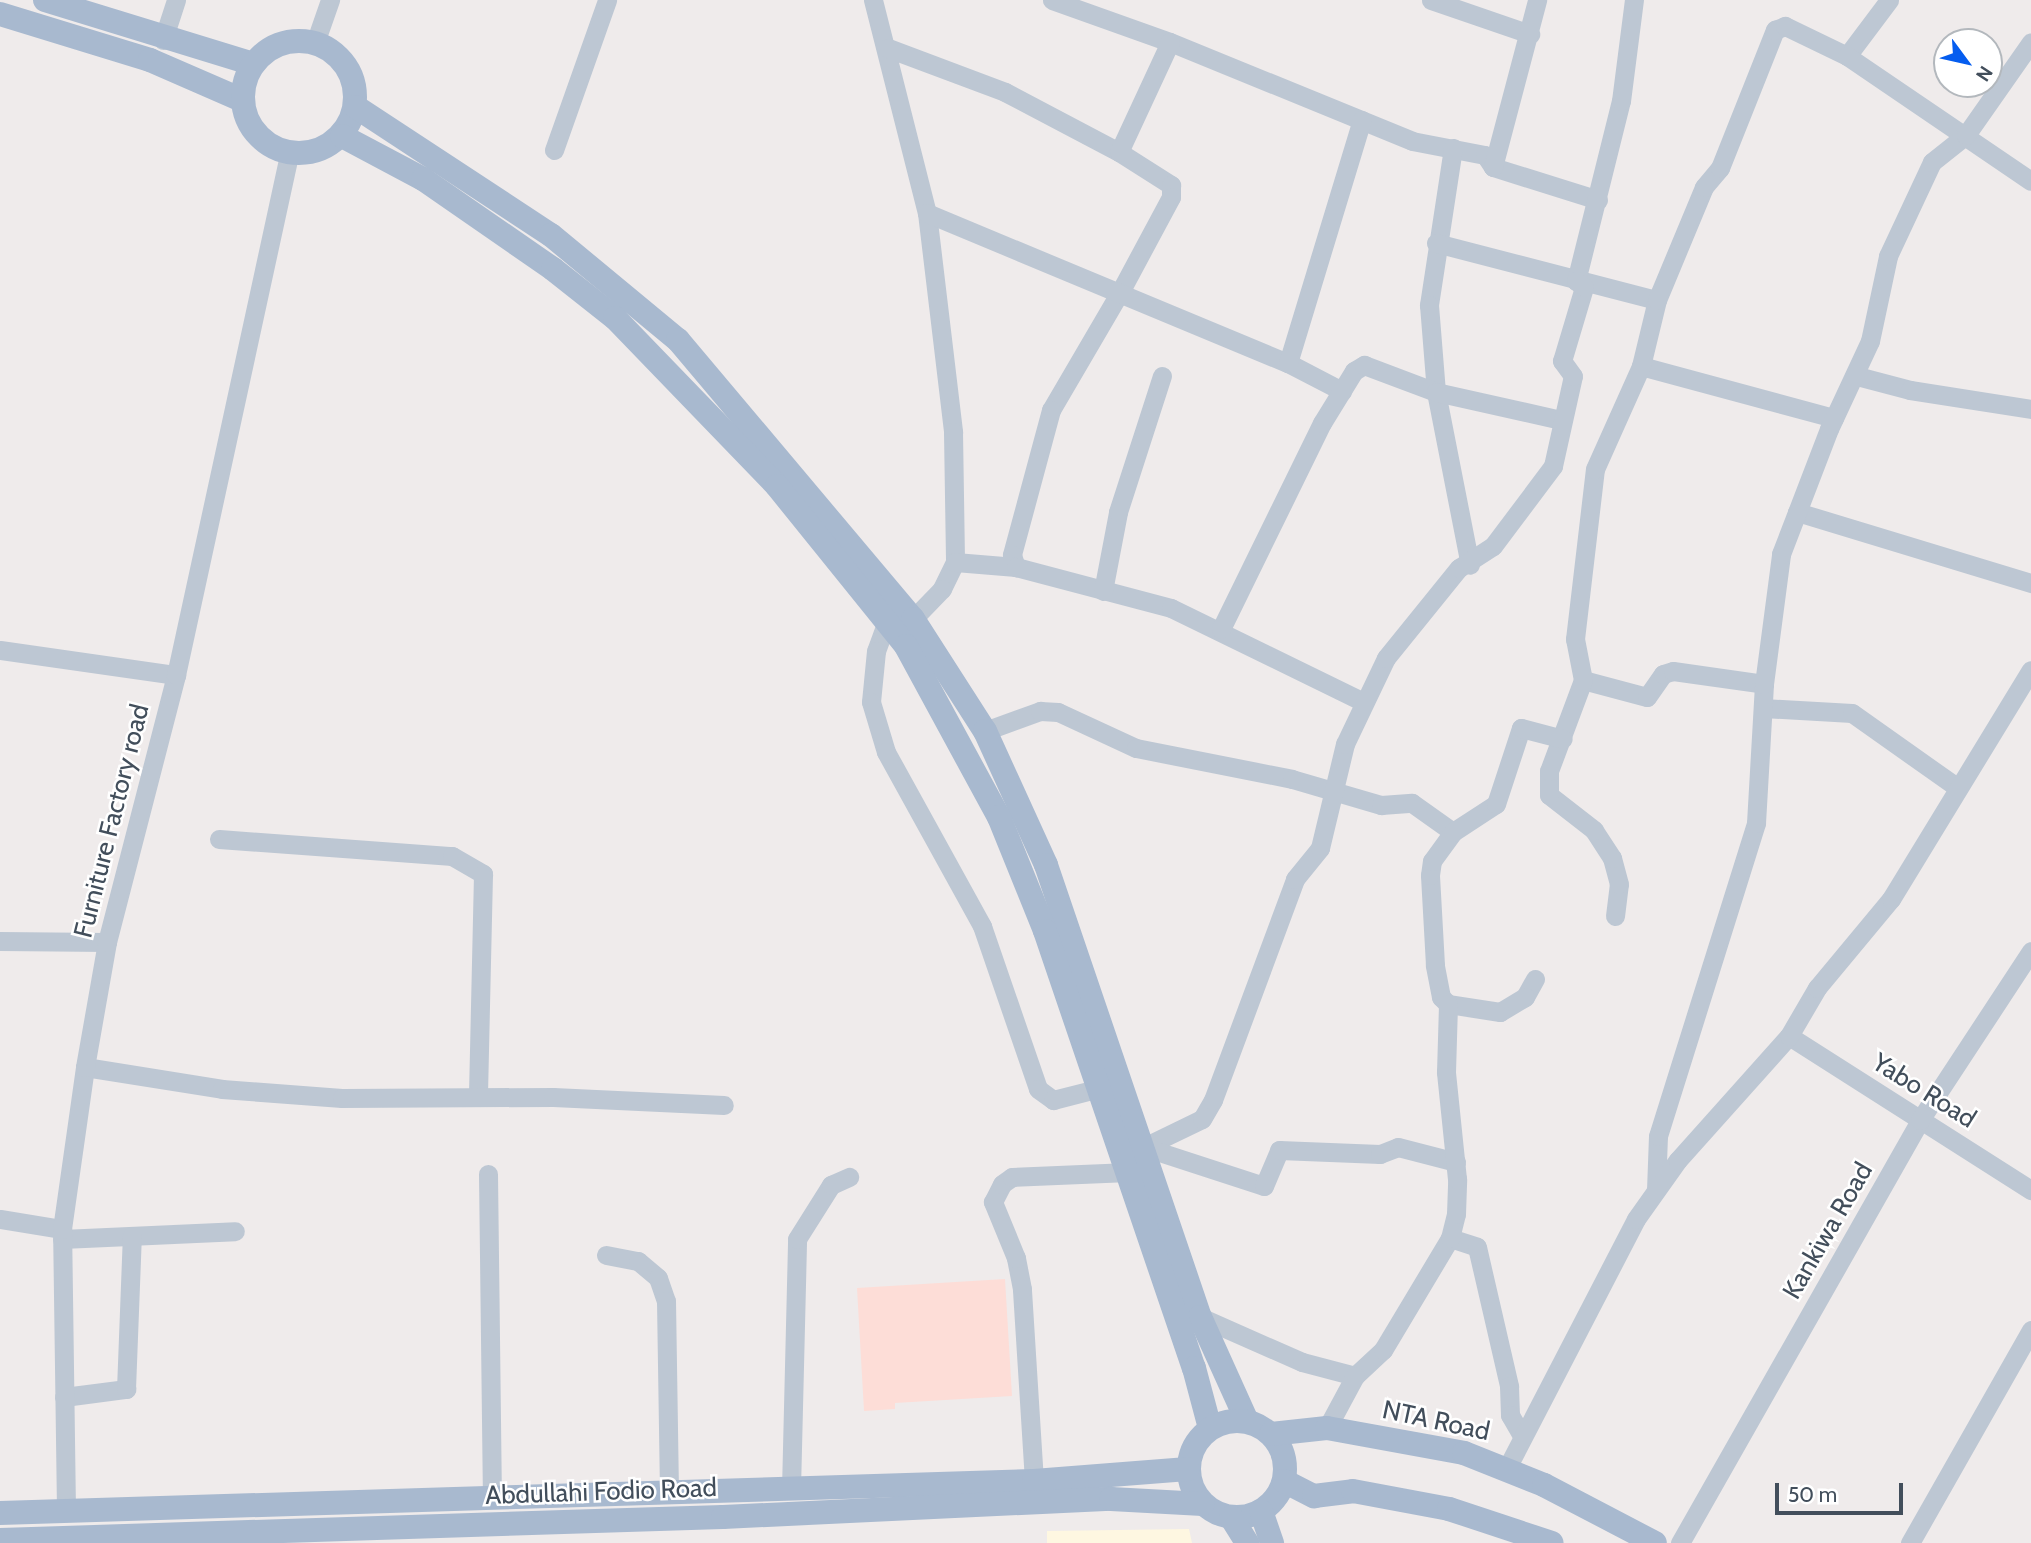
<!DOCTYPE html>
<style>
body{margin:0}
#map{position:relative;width:2031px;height:1543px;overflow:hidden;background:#efebeb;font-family:Cabin,sans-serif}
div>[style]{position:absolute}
.commercial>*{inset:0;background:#fef7e1}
.medical>*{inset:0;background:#fdddd7}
.minor>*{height:19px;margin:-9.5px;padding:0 9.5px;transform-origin:9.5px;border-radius:9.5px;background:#bdc7d3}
.major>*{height:24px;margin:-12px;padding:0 12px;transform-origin:12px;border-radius:12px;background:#a8b9cf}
.major>.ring{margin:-12px;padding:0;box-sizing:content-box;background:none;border:24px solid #a8b9cf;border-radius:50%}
span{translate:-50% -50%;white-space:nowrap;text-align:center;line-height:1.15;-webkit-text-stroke:5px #fff;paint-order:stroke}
.street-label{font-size:26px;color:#424e5b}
.north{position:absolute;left:1933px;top:28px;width:70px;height:70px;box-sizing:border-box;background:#fff;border:2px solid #b3b8bd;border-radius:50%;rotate:123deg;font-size:19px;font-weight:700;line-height:28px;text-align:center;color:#424e5b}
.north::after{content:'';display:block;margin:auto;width:24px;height:32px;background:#055def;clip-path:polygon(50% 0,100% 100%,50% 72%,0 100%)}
.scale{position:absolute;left:1775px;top:1483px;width:128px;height:32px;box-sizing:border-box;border:4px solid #424e5b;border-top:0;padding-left:9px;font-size:21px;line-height:24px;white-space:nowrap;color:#424e5b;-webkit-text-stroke:5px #fff;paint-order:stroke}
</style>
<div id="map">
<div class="commercial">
<div style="clip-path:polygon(1189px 1529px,1192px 1543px,1047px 1543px,1047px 1531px)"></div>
</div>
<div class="medical">
<div style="clip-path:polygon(1005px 1279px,1012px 1396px,895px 1403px,895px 1409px,864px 1411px,857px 1288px)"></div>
</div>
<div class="minor">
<div style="left:873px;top:0;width:220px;rotate:75.8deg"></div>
<div style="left:927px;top:213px;width:221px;rotate:83.2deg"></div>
<div style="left:953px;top:432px;width:130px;rotate:89.1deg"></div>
<div style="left:955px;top:562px;width:30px;rotate:116deg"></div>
<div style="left:942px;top:589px;width:42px;rotate:134deg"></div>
<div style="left:1052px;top:0;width:125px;rotate:19.6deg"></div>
<div style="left:1170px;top:42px;width:261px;rotate:22.2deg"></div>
<div style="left:1412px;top:141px;width:74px;rotate:10.9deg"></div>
<div style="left:1485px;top:155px;width:14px;rotate:56deg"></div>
<div style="left:1493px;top:167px;width:110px;rotate:17.4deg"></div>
<div style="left:1431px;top:0;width:105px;rotate:19deg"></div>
<div style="left:163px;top:40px;width:42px;rotate:-72deg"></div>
<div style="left:315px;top:43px;width:46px;rotate:-70.8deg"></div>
<div style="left:888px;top:48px;width:125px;rotate:20.6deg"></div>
<div style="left:1005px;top:92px;width:129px;rotate:27.8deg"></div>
<div style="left:1119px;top:152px;width:62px;rotate:32.4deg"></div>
<div style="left:1171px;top:185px;width:12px;rotate:90deg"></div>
<div style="left:1171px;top:197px;width:108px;rotate:118.2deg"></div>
<div style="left:1120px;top:292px;width:137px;rotate:120.3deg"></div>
<div style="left:1051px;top:410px;width:150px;rotate:105.1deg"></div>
<div style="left:1012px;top:555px;width:13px;rotate:72deg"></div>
<div style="left:1847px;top:56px;width:70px;rotate:-53.1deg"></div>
<div style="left:1453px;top:148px;width:159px;rotate:98.7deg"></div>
<div style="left:1429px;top:305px;width:87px;rotate:85.4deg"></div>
<div style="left:1436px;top:392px;width:176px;rotate:78.9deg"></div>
<div style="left:554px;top:150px;width:159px;rotate:-70.5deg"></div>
<div style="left:1119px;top:152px;width:121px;rotate:-65.1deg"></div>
<div style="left:1493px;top:167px;width:173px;rotate:-75.2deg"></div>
<div style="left:927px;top:213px;width:391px;rotate:22.6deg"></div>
<div style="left:1288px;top:363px;width:61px;rotate:27.4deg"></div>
<div style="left:1436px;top:243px;width:228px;rotate:14.5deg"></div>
<div style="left:1576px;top:281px;width:186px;rotate:-76deg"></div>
<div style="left:1621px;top:101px;width:102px;rotate:-82.7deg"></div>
<div style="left:1288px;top:363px;width:254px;rotate:-73.1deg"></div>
<div style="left:1641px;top:366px;width:200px;rotate:15.1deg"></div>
<div style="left:1857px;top:376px;width:55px;rotate:14.8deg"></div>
<div style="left:1910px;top:390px;width:122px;rotate:8.9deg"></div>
<div style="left:1797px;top:512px;width:245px;rotate:16.9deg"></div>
<div style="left:955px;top:562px;width:61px;rotate:4.7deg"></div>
<div style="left:1016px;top:567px;width:160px;rotate:14.8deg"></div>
<div style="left:1171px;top:608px;width:212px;rotate:26deg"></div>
<div style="left:1103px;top:591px;width:80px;rotate:-79.2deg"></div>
<div style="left:1118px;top:512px;width:143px;rotate:-72.1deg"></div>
<div style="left:887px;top:621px;width:32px;rotate:110deg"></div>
<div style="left:876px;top:651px;width:51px;rotate:95.6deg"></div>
<div style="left:871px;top:702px;width:52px;rotate:73.3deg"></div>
<div style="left:886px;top:752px;width:199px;rotate:61.1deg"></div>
<div style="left:982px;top:926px;width:172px;rotate:71deg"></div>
<div style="left:1038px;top:1089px;width:19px;rotate:36deg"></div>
<div style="left:1053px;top:1100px;width:44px;rotate:-14.3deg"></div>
<div style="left:1221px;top:629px;width:229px;rotate:-63.9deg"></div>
<div style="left:1322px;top:423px;width:61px;rotate:-58.4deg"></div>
<div style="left:1354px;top:371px;width:12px;rotate:-31deg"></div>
<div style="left:1364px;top:365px;width:77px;rotate:20.6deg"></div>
<div style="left:1436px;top:392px;width:128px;rotate:12.6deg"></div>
<div style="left:0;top:650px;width:178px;rotate:8.1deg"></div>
<div style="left:1583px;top:680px;width:66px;rotate:14.9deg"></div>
<div style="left:1647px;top:697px;width:28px;rotate:-55deg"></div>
<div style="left:1663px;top:674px;width:10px;rotate:-17deg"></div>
<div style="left:1673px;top:671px;width:92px;rotate:8.1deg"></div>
<div style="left:1763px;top:708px;width:89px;rotate:3.2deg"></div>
<div style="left:1852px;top:713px;width:130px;rotate:35.3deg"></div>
<div style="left:985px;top:731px;width:59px;rotate:-20deg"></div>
<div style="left:1040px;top:711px;width:18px;rotate:3deg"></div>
<div style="left:1058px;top:712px;width:86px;rotate:24.8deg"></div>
<div style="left:1136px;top:748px;width:159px;rotate:11.2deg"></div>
<div style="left:1292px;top:779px;width:93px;rotate:16.3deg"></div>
<div style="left:1381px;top:805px;width:31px;rotate:-4deg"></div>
<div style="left:1412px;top:803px;width:50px;rotate:35.3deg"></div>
<div style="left:219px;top:839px;width:234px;rotate:4.2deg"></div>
<div style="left:452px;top:856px;width:36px;rotate:30deg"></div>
<div style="left:483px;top:874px;width:223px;rotate:91.3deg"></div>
<div style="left:1615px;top:916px;width:32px;rotate:-83deg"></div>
<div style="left:1619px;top:884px;width:27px;rotate:-105deg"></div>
<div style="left:1612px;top:858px;width:33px;rotate:-123deg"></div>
<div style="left:1594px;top:830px;width:57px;rotate:-142.1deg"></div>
<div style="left:1549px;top:795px;width:24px;rotate:-90deg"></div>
<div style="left:1549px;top:771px;width:97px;rotate:-69.5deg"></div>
<div style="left:1583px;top:680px;width:42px;rotate:-101deg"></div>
<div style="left:1575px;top:639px;width:171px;rotate:-83.3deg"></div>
<div style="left:1595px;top:469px;width:113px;rotate:-65.9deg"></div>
<div style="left:1641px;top:366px;width:68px;rotate:-76.4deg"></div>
<div style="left:1657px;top:300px;width:122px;rotate:-67.4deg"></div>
<div style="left:1704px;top:187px;width:25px;rotate:-50deg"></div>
<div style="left:1720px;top:168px;width:149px;rotate:-68.3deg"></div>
<div style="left:1775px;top:30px;width:11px;rotate:-22deg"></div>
<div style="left:1785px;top:26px;width:69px;rotate:25.8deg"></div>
<div style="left:1847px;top:56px;width:222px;rotate:34.2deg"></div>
<div style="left:0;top:941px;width:107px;rotate:0.5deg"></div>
<div style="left:1535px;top:979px;width:21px;rotate:119deg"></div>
<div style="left:1525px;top:997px;width:29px;rotate:149deg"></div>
<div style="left:1500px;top:1012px;width:53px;rotate:-171.3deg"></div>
<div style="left:1448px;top:1004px;width:10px;rotate:-135deg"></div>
<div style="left:1441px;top:997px;width:33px;rotate:-101deg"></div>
<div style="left:1435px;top:965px;width:90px;rotate:-93.2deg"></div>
<div style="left:1430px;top:875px;width:14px;rotate:-82deg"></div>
<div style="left:1432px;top:861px;width:36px;rotate:-54deg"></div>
<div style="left:1453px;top:832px;width:51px;rotate:-33.1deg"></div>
<div style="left:1496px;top:804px;width:80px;rotate:-71.8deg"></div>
<div style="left:1521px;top:728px;width:43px;rotate:14.7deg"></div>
<div style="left:1789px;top:1036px;width:287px;rotate:32.5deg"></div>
<div style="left:85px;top:1067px;width:139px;rotate:9.1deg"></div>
<div style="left:222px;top:1089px;width:120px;rotate:4.3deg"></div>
<div style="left:342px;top:1098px;width:211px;rotate:-0.3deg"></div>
<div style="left:553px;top:1097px;width:171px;rotate:2.7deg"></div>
<div style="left:1144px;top:1147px;width:64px;rotate:-25.8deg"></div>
<div style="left:1202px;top:1119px;width:22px;rotate:-60deg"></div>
<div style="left:1213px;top:1100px;width:236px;rotate:-69.6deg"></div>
<div style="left:1295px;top:879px;width:40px;rotate:-51deg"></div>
<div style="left:1320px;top:848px;width:107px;rotate:-76.5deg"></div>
<div style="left:1345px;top:744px;width:95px;rotate:-64.5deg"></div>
<div style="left:1386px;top:658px;width:116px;rotate:-51deg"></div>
<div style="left:1459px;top:568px;width:40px;rotate:-32.9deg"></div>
<div style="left:1493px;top:546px;width:100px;rotate:-53.1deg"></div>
<div style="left:1553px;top:466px;width:92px;rotate:-77.5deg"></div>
<div style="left:1573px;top:376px;width:19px;rotate:-126deg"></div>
<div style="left:1562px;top:361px;width:77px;rotate:-73.4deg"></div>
<div style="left:1584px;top:287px;width:10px;rotate:-143deg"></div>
<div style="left:1144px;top:1147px;width:126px;rotate:18deg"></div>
<div style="left:1264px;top:1186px;width:39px;rotate:-67deg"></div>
<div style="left:1279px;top:1150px;width:101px;rotate:2.3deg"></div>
<div style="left:1380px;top:1154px;width:19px;rotate:-21deg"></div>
<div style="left:1398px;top:1147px;width:60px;rotate:14.5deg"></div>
<div style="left:488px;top:1174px;width:325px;rotate:89.3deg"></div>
<div style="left:1656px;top:1190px;width:54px;rotate:-87.9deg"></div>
<div style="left:1658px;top:1136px;width:328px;rotate:-72.6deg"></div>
<div style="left:1756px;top:823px;width:139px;rotate:-86.7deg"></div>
<div style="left:1764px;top:684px;width:131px;rotate:-82.5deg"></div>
<div style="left:1781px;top:554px;width:134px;rotate:-69deg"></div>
<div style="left:1829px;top:429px;width:97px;rotate:-65deg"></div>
<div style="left:1870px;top:341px;width:87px;rotate:-78deg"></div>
<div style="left:1888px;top:256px;width:104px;rotate:-64.9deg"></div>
<div style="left:1932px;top:162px;width:43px;rotate:-38.5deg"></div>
<div style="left:1966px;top:135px;width:113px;rotate:-55deg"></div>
<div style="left:0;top:1219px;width:63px;rotate:9.2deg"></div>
<div style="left:1450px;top:1238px;width:28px;rotate:18deg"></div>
<div style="left:1477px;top:1247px;width:143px;rotate:77deg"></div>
<div style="left:1509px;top:1386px;width:29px;rotate:88deg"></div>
<div style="left:1510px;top:1415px;width:24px;rotate:60deg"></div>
<div style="left:62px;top:1239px;width:173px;rotate:-2.6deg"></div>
<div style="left:606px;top:1255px;width:33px;rotate:11deg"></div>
<div style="left:638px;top:1261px;width:26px;rotate:40deg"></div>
<div style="left:658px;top:1278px;width:24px;rotate:71deg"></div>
<div style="left:666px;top:1301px;width:193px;rotate:89.1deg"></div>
<div style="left:1200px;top:1317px;width:111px;rotate:23.8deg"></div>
<div style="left:1302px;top:1362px;width:55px;rotate:14.8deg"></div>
<div style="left:1355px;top:1376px;width:38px;rotate:-43deg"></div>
<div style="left:1383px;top:1350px;width:131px;rotate:-59.1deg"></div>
<div style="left:1450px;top:1238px;width:25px;rotate:-76deg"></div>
<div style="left:1456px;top:1214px;width:35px;rotate:-88deg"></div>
<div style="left:1457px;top:1179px;width:108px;rotate:-95.9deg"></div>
<div style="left:1446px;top:1072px;width:68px;rotate:-88.3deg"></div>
<div style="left:64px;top:1397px;width:63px;rotate:-7.4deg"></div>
<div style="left:126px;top:1389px;width:153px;rotate:-87.8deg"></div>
<div style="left:1327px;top:1428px;width:59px;rotate:-61.7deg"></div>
<div style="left:1507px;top:1468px;width:280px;rotate:-62.6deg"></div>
<div style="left:1636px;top:1219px;width:72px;rotate:-54.6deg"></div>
<div style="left:1678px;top:1160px;width:166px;rotate:-48.2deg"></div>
<div style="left:1789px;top:1036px;width:56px;rotate:-59.7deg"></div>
<div style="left:1817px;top:988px;width:116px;rotate:-50.3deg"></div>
<div style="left:1891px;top:899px;width:268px;rotate:-58.6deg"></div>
<div style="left:1034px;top:1481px;width:192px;rotate:-93.6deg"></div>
<div style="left:1022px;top:1289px;width:32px;rotate:-101deg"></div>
<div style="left:1016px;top:1258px;width:61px;rotate:-112.3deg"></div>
<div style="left:993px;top:1202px;width:20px;rotate:-63deg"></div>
<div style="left:1002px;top:1184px;width:12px;rotate:-35deg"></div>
<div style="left:1012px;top:1177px;width:117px;rotate:-2.4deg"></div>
<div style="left:791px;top:1489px;width:250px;rotate:-88.6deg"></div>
<div style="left:797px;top:1239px;width:64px;rotate:-57.8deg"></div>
<div style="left:831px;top:1185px;width:20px;rotate:-24deg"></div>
<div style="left:66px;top:1510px;width:281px;rotate:-90.8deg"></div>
<div style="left:62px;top:1229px;width:164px;rotate:-81.9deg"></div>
<div style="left:85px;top:1067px;width:127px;rotate:-80deg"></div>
<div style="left:107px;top:942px;width:276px;rotate:-75.5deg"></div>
<div style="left:176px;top:675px;width:532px;rotate:-77.74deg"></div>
<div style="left:1680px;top:1543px;width:486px;rotate:-60.4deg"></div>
<div style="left:1920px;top:1120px;width:202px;rotate:-56.7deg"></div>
<div style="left:1910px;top:1543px;width:245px;rotate:-60.4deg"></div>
</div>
<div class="major">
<div style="left:45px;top:0;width:218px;rotate:17.1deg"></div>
<div style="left:0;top:14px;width:157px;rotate:17deg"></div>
<div style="left:150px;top:60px;width:100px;rotate:23.5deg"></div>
<div class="ring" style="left:243px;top:41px;width:88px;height:88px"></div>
<div style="left:356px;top:107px;width:233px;rotate:33.3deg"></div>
<div style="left:551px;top:235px;width:165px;rotate:39.6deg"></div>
<div style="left:678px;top:340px;width:365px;rotate:49.9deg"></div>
<div style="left:913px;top:619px;width:133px;rotate:57.3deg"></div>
<div style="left:985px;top:731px;width:147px;rotate:65.5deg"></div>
<div style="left:1046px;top:865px;width:478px;rotate:71.2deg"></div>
<div style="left:1200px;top:1317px;width:114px;rotate:65.7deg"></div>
<div style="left:342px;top:136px;width:92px;rotate:28deg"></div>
<div style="left:423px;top:179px;width:158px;rotate:34.7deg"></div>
<div style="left:553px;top:269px;width:79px;rotate:38.3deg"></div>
<div style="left:615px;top:318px;width:233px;rotate:46deg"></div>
<div style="left:777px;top:486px;width:206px;rotate:51.1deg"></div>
<div style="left:906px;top:646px;width:195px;rotate:61.5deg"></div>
<div style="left:999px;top:817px;width:123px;rotate:68deg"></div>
<div style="left:1045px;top:931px;width:462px;rotate:71.2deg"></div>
<div style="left:1194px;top:1368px;width:62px;rotate:75.1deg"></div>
<div class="ring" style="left:1189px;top:1421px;width:72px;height:72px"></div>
<div style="left:1271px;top:1434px;width:56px;rotate:-6.1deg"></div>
<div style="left:1327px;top:1428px;width:139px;rotate:10.3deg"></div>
<div style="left:1464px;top:1453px;width:86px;rotate:21.8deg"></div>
<div style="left:1544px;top:1485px;width:125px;rotate:27.6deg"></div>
<div style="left:1284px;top:1481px;width:34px;rotate:27deg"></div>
<div style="left:1314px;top:1496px;width:39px;rotate:-7deg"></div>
<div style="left:1353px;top:1491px;width:98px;rotate:10.6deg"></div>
<div style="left:1449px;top:1509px;width:108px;rotate:18.3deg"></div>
<div style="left:1261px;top:1511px;width:34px;rotate:71deg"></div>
<div style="left:0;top:1513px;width:1034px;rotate:-1.77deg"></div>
<div style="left:1034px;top:1481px;width:154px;rotate:-4.5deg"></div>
<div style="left:1231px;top:1517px;width:31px;rotate:58deg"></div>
<div style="left:0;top:1540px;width:723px;rotate:-1.82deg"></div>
<div style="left:723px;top:1517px;width:388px;rotate:-2.7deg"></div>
<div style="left:1111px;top:1499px;width:92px;rotate:3.1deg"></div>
</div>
<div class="street-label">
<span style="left:112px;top:821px;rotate:-76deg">Furniture Factory road</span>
<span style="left:1924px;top:1091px;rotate:32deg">Yabo Road</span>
<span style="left:1828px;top:1231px;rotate:-60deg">Kankiwa Road</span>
<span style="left:1436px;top:1421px;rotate:12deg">NTA Road</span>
<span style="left:601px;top:1492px;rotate:-2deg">Abdullahi Fodio Road</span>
</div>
<div class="north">N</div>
<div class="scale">50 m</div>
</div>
